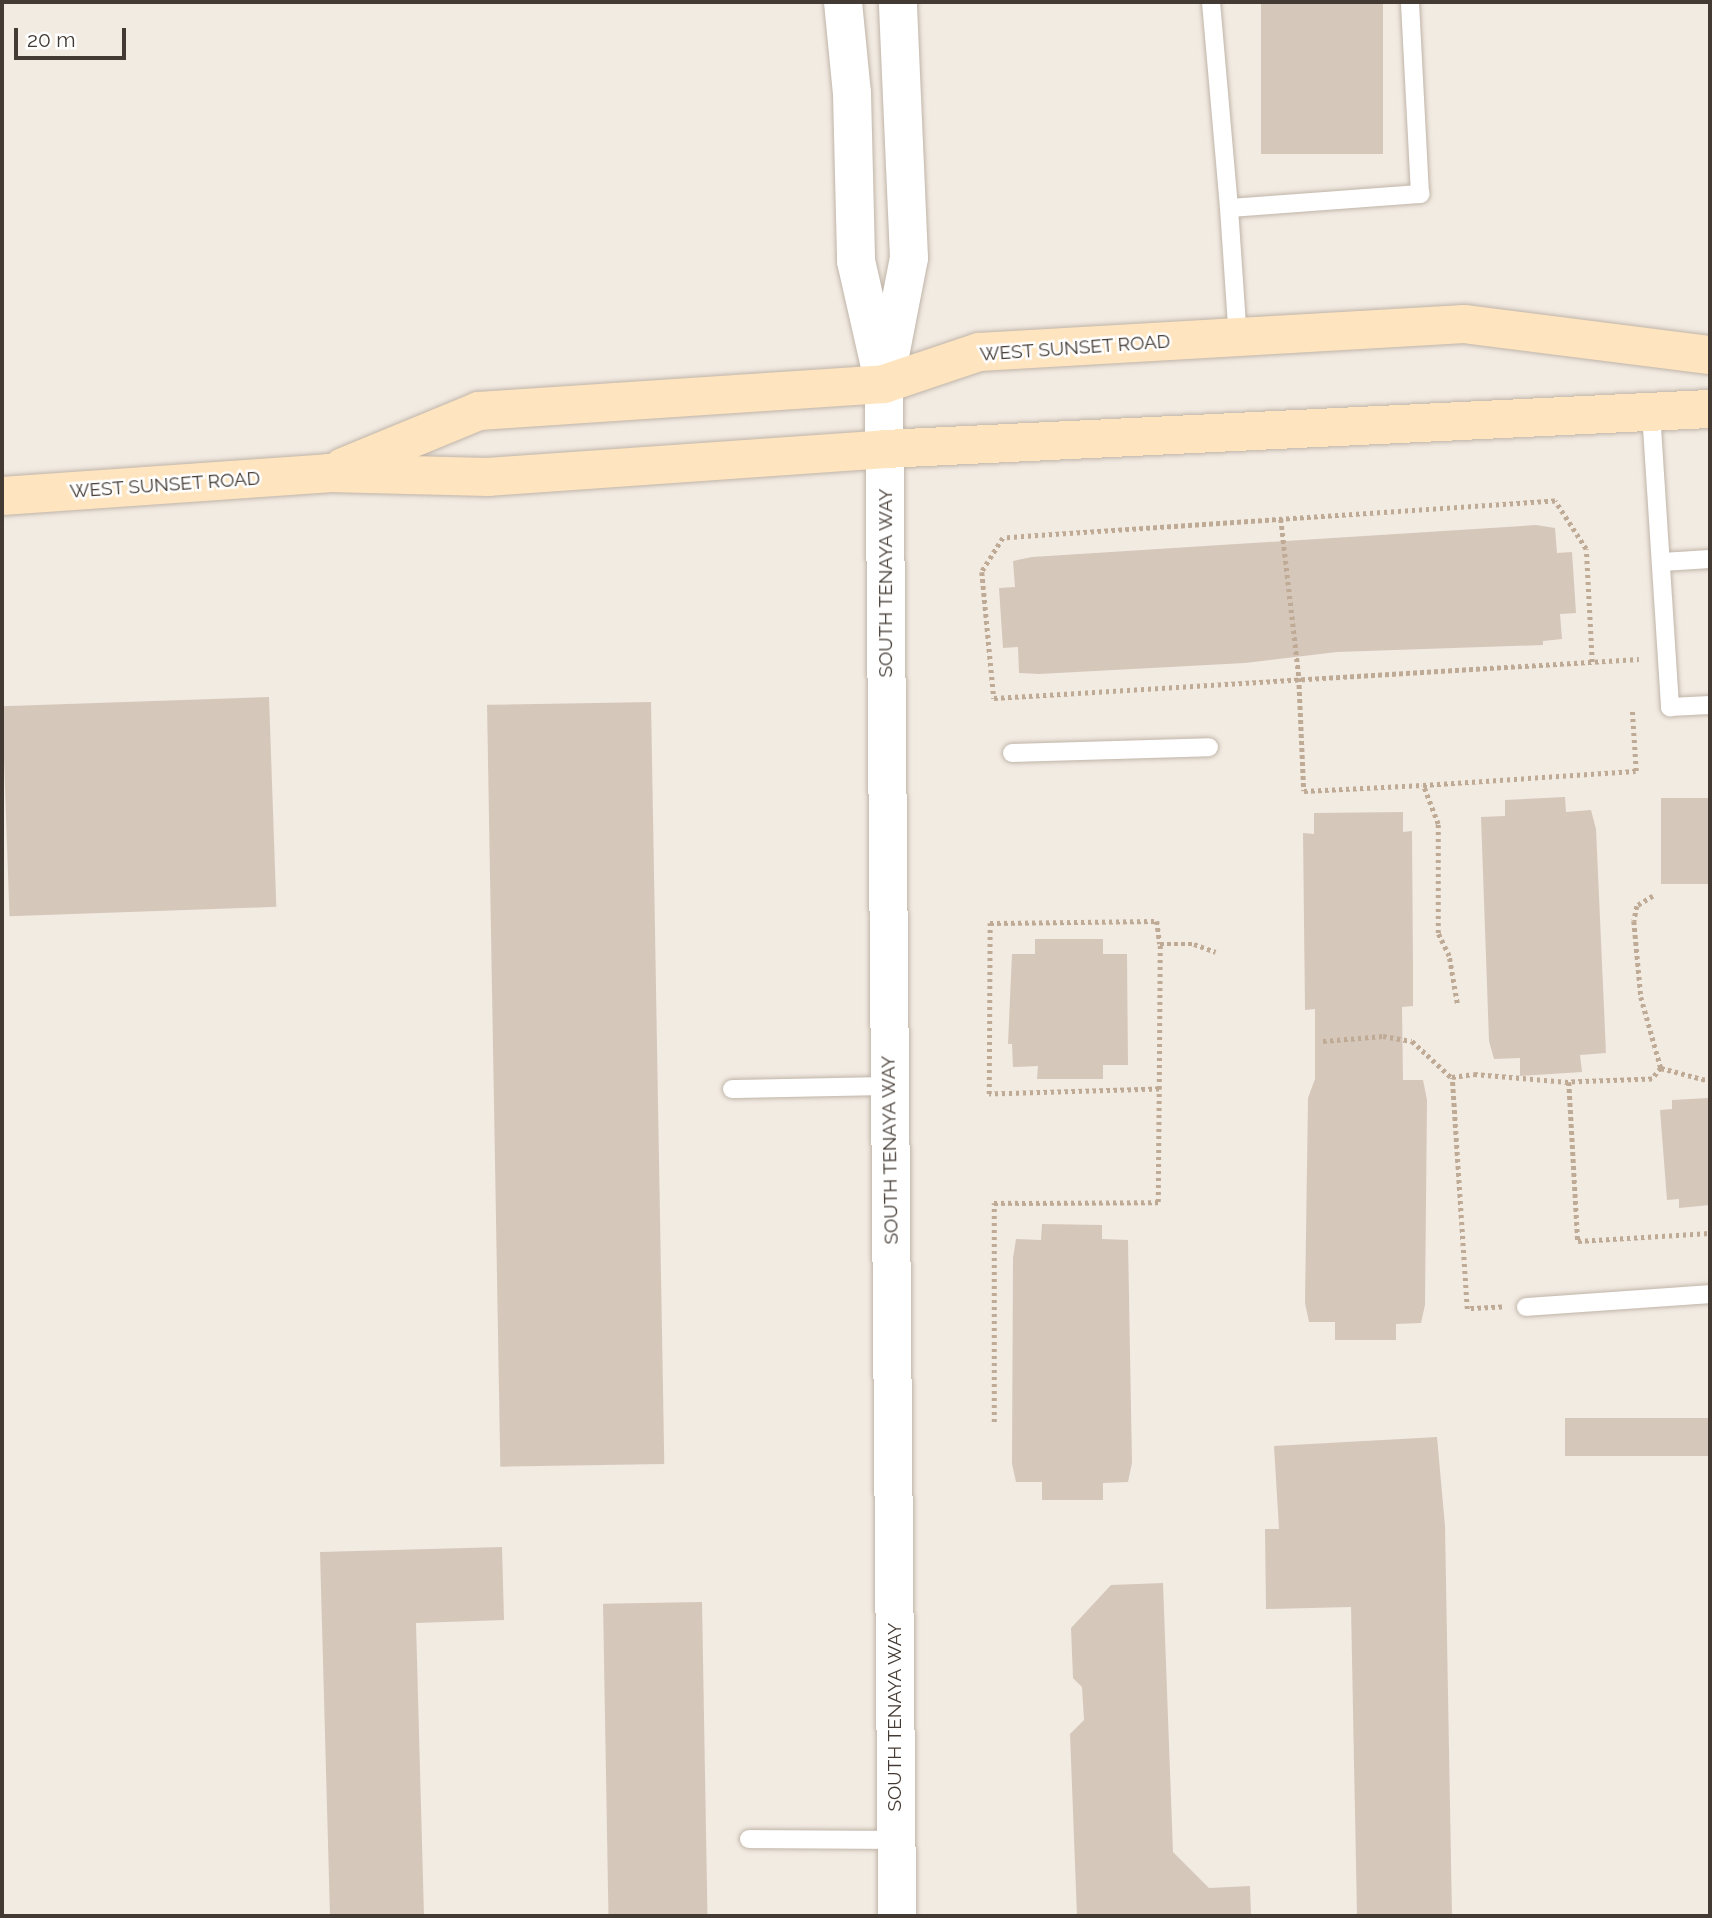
<!DOCTYPE html>
<style>
body{margin:0}
#map{position:relative;width:1712px;height:1918px;overflow:hidden;background:#f2ebe2;font-family:Raleway,sans-serif}
div>[style]{position:absolute}
.building>*{inset:0;background:#d6c7bb;transform-origin:0 0}
.path>*{height:4.5px;margin-top:-2.25px;transform-origin:0;background:repeating-linear-gradient(90deg,#bfaa96 0 3.5px,transparent 0 7px)}
.roads{filter:drop-shadow(0 0 2px #c0b4a8) drop-shadow(0 0 2px #c0b4a8)}
.service>*{height:18px;margin:-9px;padding:0 9px;transform-origin:9px;border-radius:9px;background:#fff}
.tertiary>*{height:38px;margin:-19px;padding:0 19px;transform-origin:19px;border-radius:19px;background:#fff}
.secondary>*{height:38px;margin:-19px;padding:0 19px;transform-origin:19px;border-radius:19px;background:#ffe5bf}
span{translate:-50% -50%;white-space:nowrap;text-align:center;line-height:1.15;-webkit-text-stroke:5px #fff;paint-order:stroke}
.street-label{font-size:19px;color:#433a33}
.frame{position:absolute;inset:0;border:4px solid #433a33;pointer-events:none}
.scale{position:absolute;left:14px;top:28px;width:112px;height:32px;box-sizing:border-box;border:4px solid #433a33;border-top:0;padding-left:9px;font-size:21px;line-height:24px;white-space:nowrap;color:#433a33;-webkit-text-stroke:5px #fff;paint-order:stroke}
</style>
<div id="map">
<div class="building">
<div style="left:1261px;top:2px;width:122px;height:152px"></div>
<div style="clip-path:polygon(1536px 525px,1555px 528px,1557px 553px,1572px 552px,1576px 613px,1560px 614px,1562px 639px,1543px 641px,1543px 645px,1337px 652px,1245px 663px,1039px 674px,1019px 673px,1018px 647px,1003px 648px,999px 588px,1015px 587px,1013px 561px,1032px 557px)"></div>
<div style="left:269px;top:697px;width:210px;height:267px;rotate:88deg"></div>
<div style="left:651px;top:702px;width:762px;height:164px;rotate:89deg"></div>
<div style="clip-path:polygon(1565px 797px,1566px 812px,1591px 810px,1596px 829px,1606px 1053px,1580px 1055px,1582px 1072px,1520px 1076px,1520px 1058px,1494px 1059px,1489px 1041px,1481px 817px,1505px 816px,1505px 800px)"></div>
<div style="left:1710px;top:798px;width:86px;height:49px;rotate:90deg"></div>
<div style="clip-path:polygon(1403px 812px,1403px 832px,1412px 831px,1413px 965px,1413px 1006px,1402px 1007px,1403px 1080px,1423px 1080px,1427px 1100px,1425px 1305px,1421px 1323px,1396px 1324px,1396px 1340px,1335px 1340px,1335px 1322px,1309px 1322px,1305px 1303px,1308px 1098px,1315px 1079px,1315px 1009px,1305px 1010px,1303px 833px,1314px 834px,1314px 813px)"></div>
<div style="clip-path:polygon(1035px 939px,1103px 939px,1103px 954px,1127px 954px,1128px 1065px,1103px 1065px,1103px 1079px,1037px 1079px,1038px 1066px,1013px 1067px,1012px 1044px,1008px 1044px,1012px 954px,1035px 954px)"></div>
<div style="clip-path:polygon(1708px 1098px,1710px 1205px,1679px 1208px,1679px 1199px,1667px 1200px,1660px 1110px,1672px 1109px,1672px 1100px)"></div>
<div style="clip-path:polygon(1042px 1224px,1102px 1225px,1102px 1239px,1128px 1240px,1132px 1463px,1128px 1482px,1103px 1483px,1103px 1500px,1042px 1500px,1042px 1482px,1016px 1482px,1012px 1464px,1013px 1258px,1016px 1239px,1041px 1240px)"></div>
<div style="left:1710px;top:1418px;width:38px;height:145px;rotate:90deg"></div>
<div style="clip-path:polygon(1437px 1437px,1445px 1526px,1452px 1916px,1357px 1916px,1351px 1607px,1266px 1609px,1265px 1529px,1279px 1529px,1274px 1446px)"></div>
<div style="clip-path:polygon(502px 1547px,504px 1620px,416px 1623px,424px 1916px,330px 1916px,320px 1552px)"></div>
<div style="clip-path:polygon(1163px 1583px,1173px 1852px,1209px 1888px,1250px 1886px,1251px 1916px,1077px 1916px,1070px 1734px,1084px 1720px,1082px 1687px,1073px 1678px,1071px 1628px,1111px 1585px)"></div>
<div style="left:702px;top:1602px;width:314px;height:99px;rotate:89deg"></div>
</div>
<div class="path">
<div style="left:1281px;top:519px;width:160px;rotate:83.5deg"></div>
<div style="left:1299px;top:678px;width:113px;rotate:87.5deg"></div>
<div style="left:1304px;top:791px;width:119px;rotate:-2.9deg"></div>
<div style="left:1592px;top:662px;width:113px;rotate:-93deg"></div>
<div style="left:1586px;top:549px;width:57px;rotate:-122.9deg"></div>
<div style="left:1555px;top:501px;width:553px;rotate:176.17deg"></div>
<div style="left:1003px;top:538px;width:40px;rotate:122deg"></div>
<div style="left:982px;top:572px;width:127px;rotate:84.6deg"></div>
<div style="left:994px;top:698px;width:646px;rotate:-3.46deg"></div>
<div style="left:1653px;top:896px;width:19px;rotate:148deg"></div>
<div style="left:1637px;top:906px;width:15px;rotate:101deg"></div>
<div style="left:1634px;top:921px;width:76px;rotate:84.7deg"></div>
<div style="left:1641px;top:997px;width:74px;rotate:74.3deg"></div>
<div style="left:1661px;top:1068px;width:14px;rotate:129deg"></div>
<div style="left:1652px;top:1079px;width:83px;rotate:177.9deg"></div>
<div style="left:1569px;top:1082px;width:159px;rotate:86.8deg"></div>
<div style="left:1578px;top:1241px;width:132px;rotate:-3.5deg"></div>
<div style="left:1457px;top:1003px;width:48px;rotate:-99.7deg"></div>
<div style="left:1449px;top:956px;width:25px;rotate:-116deg"></div>
<div style="left:1438px;top:933px;width:109px;rotate:-90deg"></div>
<div style="left:1438px;top:824px;width:42px;rotate:-111deg"></div>
<div style="left:1423px;top:785px;width:213px;rotate:-3.8deg"></div>
<div style="left:1636px;top:771px;width:62px;rotate:-93.7deg"></div>
<div style="left:1323px;top:1041px;width:60px;rotate:-4.8deg"></div>
<div style="left:1383px;top:1036px;width:29px;rotate:10deg"></div>
<div style="left:1412px;top:1041px;width:54px;rotate:42.8deg"></div>
<div style="left:1661px;top:1068px;width:51px;rotate:14.9deg"></div>
<div style="left:1159px;top:1089px;width:145px;rotate:-89.6deg"></div>
<div style="left:1502px;top:1307px;width:35px;rotate:177deg"></div>
<div style="left:1467px;top:1309px;width:232px;rotate:-93.7deg"></div>
<div style="left:1452px;top:1077px;width:22px;rotate:-8deg"></div>
<div style="left:1474px;top:1074px;width:95px;rotate:4.8deg"></div>
<div style="left:994px;top:1422px;width:219px;rotate:-90deg"></div>
<div style="left:994px;top:1203px;width:164px;rotate:-0.3deg"></div>
<div style="left:1158px;top:1202px;width:113px;rotate:-89.5deg"></div>
<div style="left:1159px;top:1089px;width:170px;rotate:178.3deg"></div>
<div style="left:989px;top:1094px;width:171px;rotate:-89.7deg"></div>
<div style="left:990px;top:923px;width:167px;rotate:-0.7deg"></div>
<div style="left:1157px;top:921px;width:23px;rotate:83deg"></div>
<div style="left:1160px;top:944px;width:34px"></div>
<div style="left:1194px;top:944px;width:23px;rotate:20deg"></div>
</div>
<div class="roads">
<div class="service">
<div style="left:1211px;top:2px;width:207px;rotate:85deg"></div>
<div style="left:1229px;top:208px;width:192px;rotate:-4.2deg"></div>
<div style="left:1420px;top:194px;width:192px;rotate:-93deg"></div>
<div style="left:1229px;top:208px;width:131px;rotate:86.1deg"></div>
<div style="left:1651px;top:412px;width:296px;rotate:86.3deg"></div>
<div style="left:1670px;top:707px;width:40px;rotate:-2.9deg"></div>
<div style="left:1662px;top:562px;width:48px;rotate:-3.6deg"></div>
<div style="left:1012px;top:753px;width:197px;rotate:-1.7deg"></div>
<div style="left:732px;top:1089px;width:157px;rotate:-1.1deg"></div>
<div style="left:1526px;top:1307px;width:184px;rotate:-4deg"></div>
<div style="left:749px;top:1839px;width:146px;rotate:0.4deg"></div>
</div>
<div class="tertiary">
<div style="left:843px;top:2px;width:91px;rotate:84.4deg"></div>
<div style="left:852px;top:93px;width:168px;rotate:88.6deg"></div>
<div style="left:856px;top:261px;width:126px;rotate:77.2deg"></div>
<div style="left:884px;top:384px;width:1532px;rotate:89.51deg"></div>
<div style="left:887px;top:371px;width:115px;rotate:-79deg"></div>
<div style="left:909px;top:258px;width:256px;rotate:-92.5deg"></div>
</div>
<div class="secondary">
<div style="left:343px;top:467px;width:147px;rotate:-22.4deg"></div>
<div style="left:479px;top:411px;width:406px;rotate:-3.8deg"></div>
<div style="left:884px;top:384px;width:100px;rotate:-18.6deg"></div>
<div style="left:979px;top:352px;width:486px;rotate:-3.3deg"></div>
<div style="left:1464px;top:324px;width:248px;rotate:7.2deg"></div>
<div style="left:2px;top:496px;width:327px;rotate:-4deg"></div>
<div style="left:328px;top:473px;width:160px;rotate:1.4deg"></div>
<div style="left:488px;top:477px;width:398px;rotate:-4deg"></div>
<div style="left:885px;top:449px;width:826px;rotate:-2.78deg"></div>
</div>
</div>
<div class="street-label">
<span style="left:1075px;top:348px;rotate:-4deg">WEST SUNSET ROAD</span>
<span style="left:165px;top:485px;rotate:-4deg">WEST SUNSET ROAD</span>
<span style="left:886px;top:583px;rotate:-90deg">SOUTH TENAYA WAY</span>
<span style="left:890px;top:1150px;rotate:-91deg">SOUTH TENAYA WAY</span>
<span style="left:895px;top:1717px;rotate:-90deg">SOUTH TENAYA WAY</span>
</div>
<div class="frame"></div>
<div class="scale">20 m</div>
</div>
